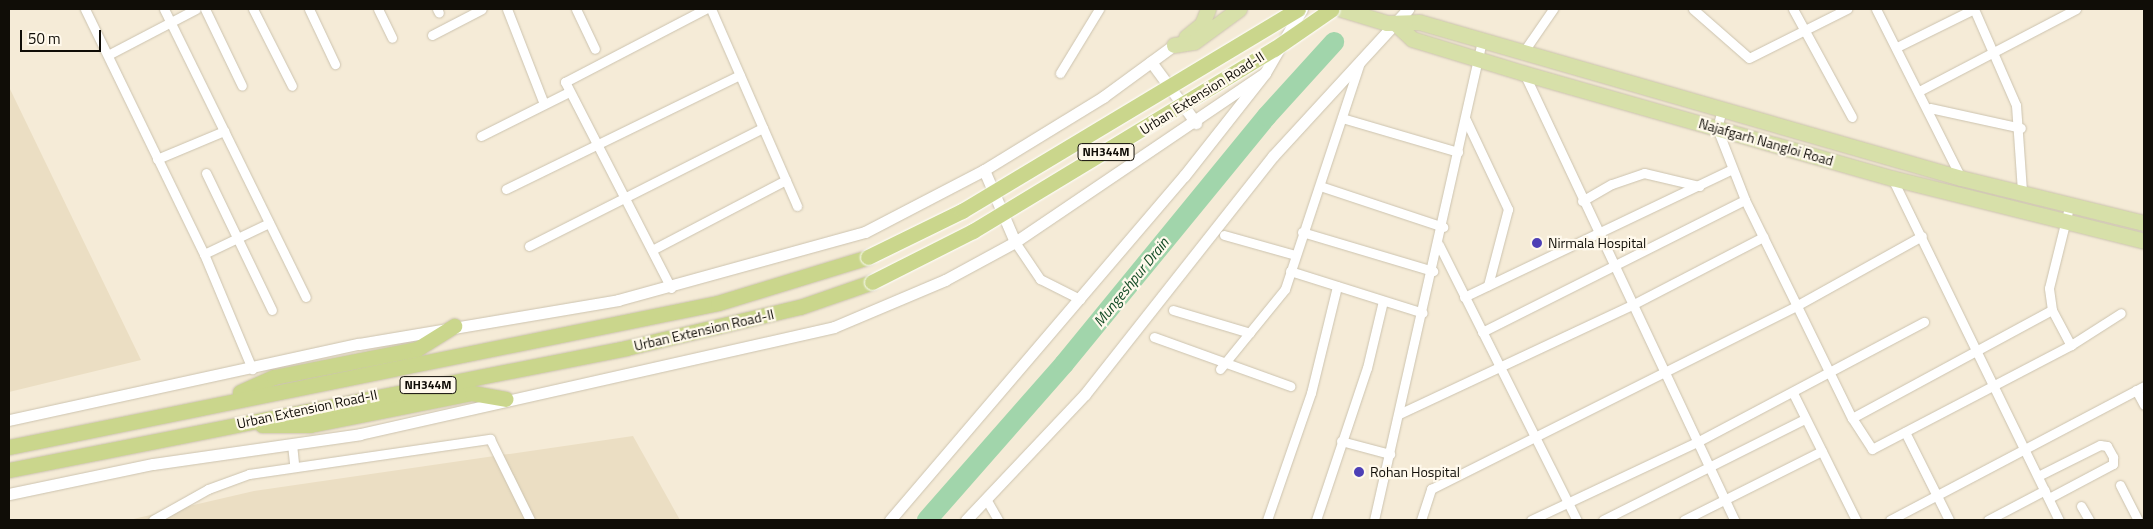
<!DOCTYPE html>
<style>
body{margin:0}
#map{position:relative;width:2153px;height:529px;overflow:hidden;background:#f5ebd7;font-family:"Titillium Web",sans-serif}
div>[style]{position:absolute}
.built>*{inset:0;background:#ebdec3}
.river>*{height:20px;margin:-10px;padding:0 10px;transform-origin:10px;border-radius:10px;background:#a1d5ab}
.roads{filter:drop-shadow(0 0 1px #ccc3af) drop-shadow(0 0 1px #ccc3af)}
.minor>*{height:9px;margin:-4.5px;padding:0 4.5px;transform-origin:4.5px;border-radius:4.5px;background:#fff}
.tertiary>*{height:11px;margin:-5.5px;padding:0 5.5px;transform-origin:5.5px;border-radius:5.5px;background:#fff}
.primary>*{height:15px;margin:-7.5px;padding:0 7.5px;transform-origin:7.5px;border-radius:7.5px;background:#d7e0a9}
.trunk>*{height:15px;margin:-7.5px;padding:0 7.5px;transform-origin:7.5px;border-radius:7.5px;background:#cad68c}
.bridges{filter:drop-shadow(0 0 1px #fff) drop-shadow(0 0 1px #fff)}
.trunk-bridge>*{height:15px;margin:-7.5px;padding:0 7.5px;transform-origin:7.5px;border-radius:7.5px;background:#cad68c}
.dots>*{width:14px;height:14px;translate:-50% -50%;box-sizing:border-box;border:2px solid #fff9ec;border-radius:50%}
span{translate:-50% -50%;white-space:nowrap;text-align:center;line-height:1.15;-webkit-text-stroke:4.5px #fff9ec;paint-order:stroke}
.shield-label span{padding:1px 4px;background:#fff9ec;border:1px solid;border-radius:4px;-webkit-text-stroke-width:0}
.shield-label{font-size:12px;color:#100d07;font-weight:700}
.street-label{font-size:14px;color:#100d07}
.poi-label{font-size:14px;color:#100d07}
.left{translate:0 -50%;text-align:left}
.water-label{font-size:15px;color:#144c26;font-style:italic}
.frame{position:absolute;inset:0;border:10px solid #100d07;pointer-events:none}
.scale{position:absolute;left:20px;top:30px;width:81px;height:22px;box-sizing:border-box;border:2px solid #100d07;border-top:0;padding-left:6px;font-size:15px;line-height:18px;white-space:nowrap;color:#100d07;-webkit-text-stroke:4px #fff9ec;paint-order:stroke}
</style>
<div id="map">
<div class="built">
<div style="clip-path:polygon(9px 87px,141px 360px,9px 392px)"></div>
<div style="clip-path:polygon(633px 436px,680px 520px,129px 520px,254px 491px)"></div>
</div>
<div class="river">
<div style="left:927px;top:520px;width:208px;rotate:-48.7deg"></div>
<div style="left:1064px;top:364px;width:320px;rotate:-50.7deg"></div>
<div style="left:1267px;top:116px;width:100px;rotate:-47.8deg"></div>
</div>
<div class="roads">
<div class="minor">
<div style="left:85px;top:9px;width:272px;rotate:64.1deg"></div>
<div style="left:204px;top:254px;width:125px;rotate:67.3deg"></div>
<div style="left:164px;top:9px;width:321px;rotate:63.8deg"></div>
<div style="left:205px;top:9px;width:85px;rotate:64.3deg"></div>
<div style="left:253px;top:9px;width:86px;rotate:63.1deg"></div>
<div style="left:309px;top:9px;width:61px;rotate:64.7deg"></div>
<div style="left:378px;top:9px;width:32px;rotate:64deg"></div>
<div style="left:437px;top:9px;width:4px;rotate:63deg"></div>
<div style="left:507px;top:9px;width:102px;rotate:68.7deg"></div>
<div style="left:576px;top:9px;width:44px;rotate:64.6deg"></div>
<div style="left:711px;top:9px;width:215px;rotate:66.4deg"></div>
<div style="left:1693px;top:9px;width:74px;rotate:41.2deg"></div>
<div style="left:1749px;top:58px;width:110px;rotate:-26.6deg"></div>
<div style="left:1793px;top:9px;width:123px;rotate:61.4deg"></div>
<div style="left:1876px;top:9px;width:189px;rotate:63.3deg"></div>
<div style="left:1974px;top:9px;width:105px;rotate:66.4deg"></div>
<div style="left:2016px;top:105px;width:85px;rotate:86deg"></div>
<div style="left:432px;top:35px;width:56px;rotate:-27.5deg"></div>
<div style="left:1897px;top:47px;width:86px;rotate:-26.3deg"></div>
<div style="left:1522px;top:54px;width:55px;rotate:-55.4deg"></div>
<div style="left:108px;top:55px;width:99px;rotate:-27.6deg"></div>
<div style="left:1060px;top:73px;width:75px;rotate:-58.6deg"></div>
<div style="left:1524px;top:73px;width:494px;rotate:64.8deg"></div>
<div style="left:1921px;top:90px;width:175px;rotate:-27.6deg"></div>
<div style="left:1930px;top:108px;width:93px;rotate:12.4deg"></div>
<div style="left:1722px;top:110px;width:19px;rotate:106deg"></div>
<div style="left:1717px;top:128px;width:77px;rotate:68.7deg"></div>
<div style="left:1745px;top:200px;width:243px;rotate:63.9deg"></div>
<div style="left:1852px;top:418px;width:37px;rotate:57deg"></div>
<div style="left:1872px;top:449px;width:225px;rotate:-27.6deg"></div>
<div style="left:2071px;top:345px;width:59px;rotate:-32.6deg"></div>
<div style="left:1342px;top:118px;width:121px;rotate:16.3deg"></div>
<div style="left:1465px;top:118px;width:101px;rotate:64.7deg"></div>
<div style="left:1508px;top:209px;width:79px;rotate:104.7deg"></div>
<div style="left:481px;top:136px;width:98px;rotate:-26.6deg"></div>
<div style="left:157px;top:159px;width:73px;rotate:-22.7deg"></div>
<div style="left:206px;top:173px;width:152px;rotate:64.3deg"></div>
<div style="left:1892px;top:178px;width:381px;rotate:64deg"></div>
<div style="left:1320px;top:186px;width:130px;rotate:18.4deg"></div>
<div style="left:506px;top:189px;width:260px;rotate:-26deg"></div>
<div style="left:1582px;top:201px;width:34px;rotate:-30deg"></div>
<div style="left:1612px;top:184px;width:34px;rotate:-19deg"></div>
<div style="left:1644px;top:173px;width:57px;rotate:13.3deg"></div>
<div style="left:1302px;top:232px;width:137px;rotate:16.6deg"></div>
<div style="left:1224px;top:235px;width:74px;rotate:15.7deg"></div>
<div style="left:1015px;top:242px;width:45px;rotate:56deg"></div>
<div style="left:1040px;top:279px;width:45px;rotate:26.6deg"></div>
<div style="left:1439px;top:245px;width:308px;rotate:63.4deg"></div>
<div style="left:529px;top:246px;width:262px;rotate:-26.8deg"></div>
<div style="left:652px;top:250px;width:151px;rotate:-27.6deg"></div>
<div style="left:204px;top:254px;width:72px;rotate:-25.5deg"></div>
<div style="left:1290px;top:271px;width:139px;rotate:17.5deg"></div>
<div style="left:671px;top:288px;width:232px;rotate:-117.2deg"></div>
<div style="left:565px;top:82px;width:158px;rotate:-27.5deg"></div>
<div style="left:1464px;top:297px;width:297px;rotate:-25.5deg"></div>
<div style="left:1173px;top:310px;width:80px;rotate:16.6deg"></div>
<div style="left:2052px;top:310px;width:40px;rotate:62deg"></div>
<div style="left:1482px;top:332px;width:294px;rotate:-26.7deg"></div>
<div style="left:1154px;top:337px;width:145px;rotate:19.8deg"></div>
<div style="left:1220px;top:369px;width:103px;rotate:-50.9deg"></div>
<div style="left:1285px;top:289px;width:239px;rotate:-71.7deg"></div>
<div style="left:2136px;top:390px;width:17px;rotate:62deg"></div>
<div style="left:1793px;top:393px;width:142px;rotate:63.6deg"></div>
<div style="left:1399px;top:414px;width:257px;rotate:-25.1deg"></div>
<div style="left:1632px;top:305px;width:148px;rotate:-27.4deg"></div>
<div style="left:1852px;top:418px;width:227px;rotate:-28.4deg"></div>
<div style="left:2052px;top:310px;width:22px;rotate:-98deg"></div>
<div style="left:2049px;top:288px;width:88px;rotate:-76.1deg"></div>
<div style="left:1905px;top:432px;width:98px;rotate:63.4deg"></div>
<div style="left:1341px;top:441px;width:51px;rotate:14.9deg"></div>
<div style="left:292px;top:444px;width:20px;rotate:84deg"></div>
<div style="left:2038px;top:476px;width:69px;rotate:-26.6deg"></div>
<div style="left:2100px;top:445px;width:7px;rotate:8deg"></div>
<div style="left:2107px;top:446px;width:13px;rotate:61deg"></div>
<div style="left:2113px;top:457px;width:7px;rotate:90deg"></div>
<div style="left:2113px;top:464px;width:72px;rotate:152deg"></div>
<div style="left:2120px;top:485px;width:39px;rotate:63deg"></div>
<div style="left:986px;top:499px;width:24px;rotate:60deg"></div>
<div style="left:2081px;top:506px;width:16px;rotate:60deg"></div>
<div style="left:153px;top:520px;width:63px;rotate:-29.4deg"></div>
<div style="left:208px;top:489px;width:44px;rotate:-20.1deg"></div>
<div style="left:249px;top:474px;width:244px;rotate:-8.3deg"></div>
<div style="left:490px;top:439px;width:90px;rotate:63.7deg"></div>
<div style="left:1267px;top:520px;width:134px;rotate:-70.9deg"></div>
<div style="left:1311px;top:393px;width:110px;rotate:-76.3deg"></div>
<div style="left:1316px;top:520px;width:160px;rotate:-71.5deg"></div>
<div style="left:1367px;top:368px;width:69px;rotate:-76.6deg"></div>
<div style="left:1374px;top:520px;width:490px;rotate:-77.3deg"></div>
<div style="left:1421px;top:520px;width:33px;rotate:-72deg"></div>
<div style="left:1431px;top:489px;width:408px;rotate:-26.6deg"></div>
<div style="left:1796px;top:306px;width:144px;rotate:-29.1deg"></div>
<div style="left:1531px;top:520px;width:183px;rotate:-25.2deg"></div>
<div style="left:1697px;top:442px;width:257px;rotate:-27.9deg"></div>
<div style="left:1603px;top:520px;width:226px;rotate:-26.6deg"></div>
<div style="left:1684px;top:520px;width:154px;rotate:-26.6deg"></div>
<div style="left:1890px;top:520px;width:287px;rotate:-27.8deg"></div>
<div style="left:1988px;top:520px;width:64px;rotate:-27.8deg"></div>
</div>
<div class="tertiary">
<div style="left:1151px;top:62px;width:76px;rotate:53.6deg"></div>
<div style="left:984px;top:170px;width:78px;rotate:66.7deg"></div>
<div style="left:9px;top:420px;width:358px;rotate:-12.3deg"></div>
<div style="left:359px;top:344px;width:263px;rotate:-9.6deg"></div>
<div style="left:618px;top:300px;width:256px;rotate:-15.4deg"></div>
<div style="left:865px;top:232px;width:134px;rotate:-27.5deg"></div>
<div style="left:984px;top:170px;width:140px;rotate:-31.5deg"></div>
<div style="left:1103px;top:97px;width:88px;rotate:-36.2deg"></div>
<div style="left:9px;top:494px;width:147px;rotate:-11.8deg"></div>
<div style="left:153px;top:464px;width:209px;rotate:-8.2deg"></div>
<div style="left:360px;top:434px;width:486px;rotate:-12.7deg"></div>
<div style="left:834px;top:327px;width:121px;rotate:-22.9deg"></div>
<div style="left:945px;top:280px;width:80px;rotate:-28.5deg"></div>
<div style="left:1015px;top:242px;width:302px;rotate:-34.1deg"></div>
<div style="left:890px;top:520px;width:453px;rotate:-49.5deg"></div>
<div style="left:1184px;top:176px;width:131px;rotate:-51.8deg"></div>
<div style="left:1265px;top:73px;width:74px;rotate:-60deg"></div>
<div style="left:966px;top:520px;width:173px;rotate:-46.6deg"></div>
<div style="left:1085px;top:394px;width:303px;rotate:-51.7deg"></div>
<div style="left:1273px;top:156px;width:200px;rotate:-47.4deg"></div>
</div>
<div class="primary">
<div style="left:1341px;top:9px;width:48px;rotate:16.9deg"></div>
<div style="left:1387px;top:23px;width:32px;rotate:-2deg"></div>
<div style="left:1419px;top:22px;width:564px;rotate:16.06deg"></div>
<div style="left:1961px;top:178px;width:188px;rotate:13.8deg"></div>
<div style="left:1396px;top:24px;width:22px;rotate:43deg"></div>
<div style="left:1412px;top:39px;width:116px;rotate:17deg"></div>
<div style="left:1523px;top:73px;width:384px;rotate:15.9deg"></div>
<div style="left:1892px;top:178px;width:260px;rotate:14deg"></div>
<div style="left:1186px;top:37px;width:21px;rotate:-39deg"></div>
<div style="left:1202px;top:24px;width:16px;rotate:-68deg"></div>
<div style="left:1174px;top:45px;width:20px;rotate:-9deg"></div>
<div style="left:1194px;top:42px;width:56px;rotate:-36.3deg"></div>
</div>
<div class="trunk">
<div style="left:240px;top:392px;width:37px;rotate:-24deg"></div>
<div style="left:274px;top:377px;width:146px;rotate:-11.1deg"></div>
<div style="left:417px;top:349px;width:44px;rotate:-31.9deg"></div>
<div style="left:262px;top:425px;width:48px"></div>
<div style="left:310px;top:425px;width:165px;rotate:-11.2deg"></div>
<div style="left:472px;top:393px;width:34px;rotate:10deg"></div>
<div style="left:9px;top:447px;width:723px;rotate:-11.48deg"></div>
<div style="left:718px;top:303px;width:157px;rotate:-17deg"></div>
<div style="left:9px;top:470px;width:629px;rotate:-11.18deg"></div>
<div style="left:626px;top:348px;width:179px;rotate:-13.3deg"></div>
<div style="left:800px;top:307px;width:76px;rotate:-19.1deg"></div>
</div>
</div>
<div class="bridges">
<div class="trunk-bridge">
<div style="left:868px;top:257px;width:105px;rotate:-26.1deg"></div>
<div style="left:962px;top:211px;width:392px;rotate:-31deg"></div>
<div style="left:872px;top:282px;width:113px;rotate:-26.8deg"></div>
<div style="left:973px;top:231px;width:352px;rotate:-31.2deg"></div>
<div style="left:1274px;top:49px;width:70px;rotate:-34.6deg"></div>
</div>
</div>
<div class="dots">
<div style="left:1537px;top:243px;background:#4d3fb6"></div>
<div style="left:1359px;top:472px;background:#4d3fb6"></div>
</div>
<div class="shield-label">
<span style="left:1106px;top:152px">NH344M</span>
<span style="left:428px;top:385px">NH344M</span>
</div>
<div class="street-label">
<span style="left:1202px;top:93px;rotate:-32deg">Urban Extension Road-II</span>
<span style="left:1766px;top:142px;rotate:16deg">Najafgarh Nangloi Road</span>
<span style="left:704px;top:330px;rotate:-13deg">Urban Extension Road-II</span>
<span style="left:307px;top:409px;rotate:-12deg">Urban Extension Road-II</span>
</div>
<div class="poi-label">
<span class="left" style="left:1548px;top:243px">Nirmala Hospital</span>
<span class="left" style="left:1370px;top:472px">Rohan Hospital</span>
</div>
<div class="water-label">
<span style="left:1131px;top:282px;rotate:-51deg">Mungeshpur Drain</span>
</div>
<div class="frame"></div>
<div class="scale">50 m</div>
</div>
